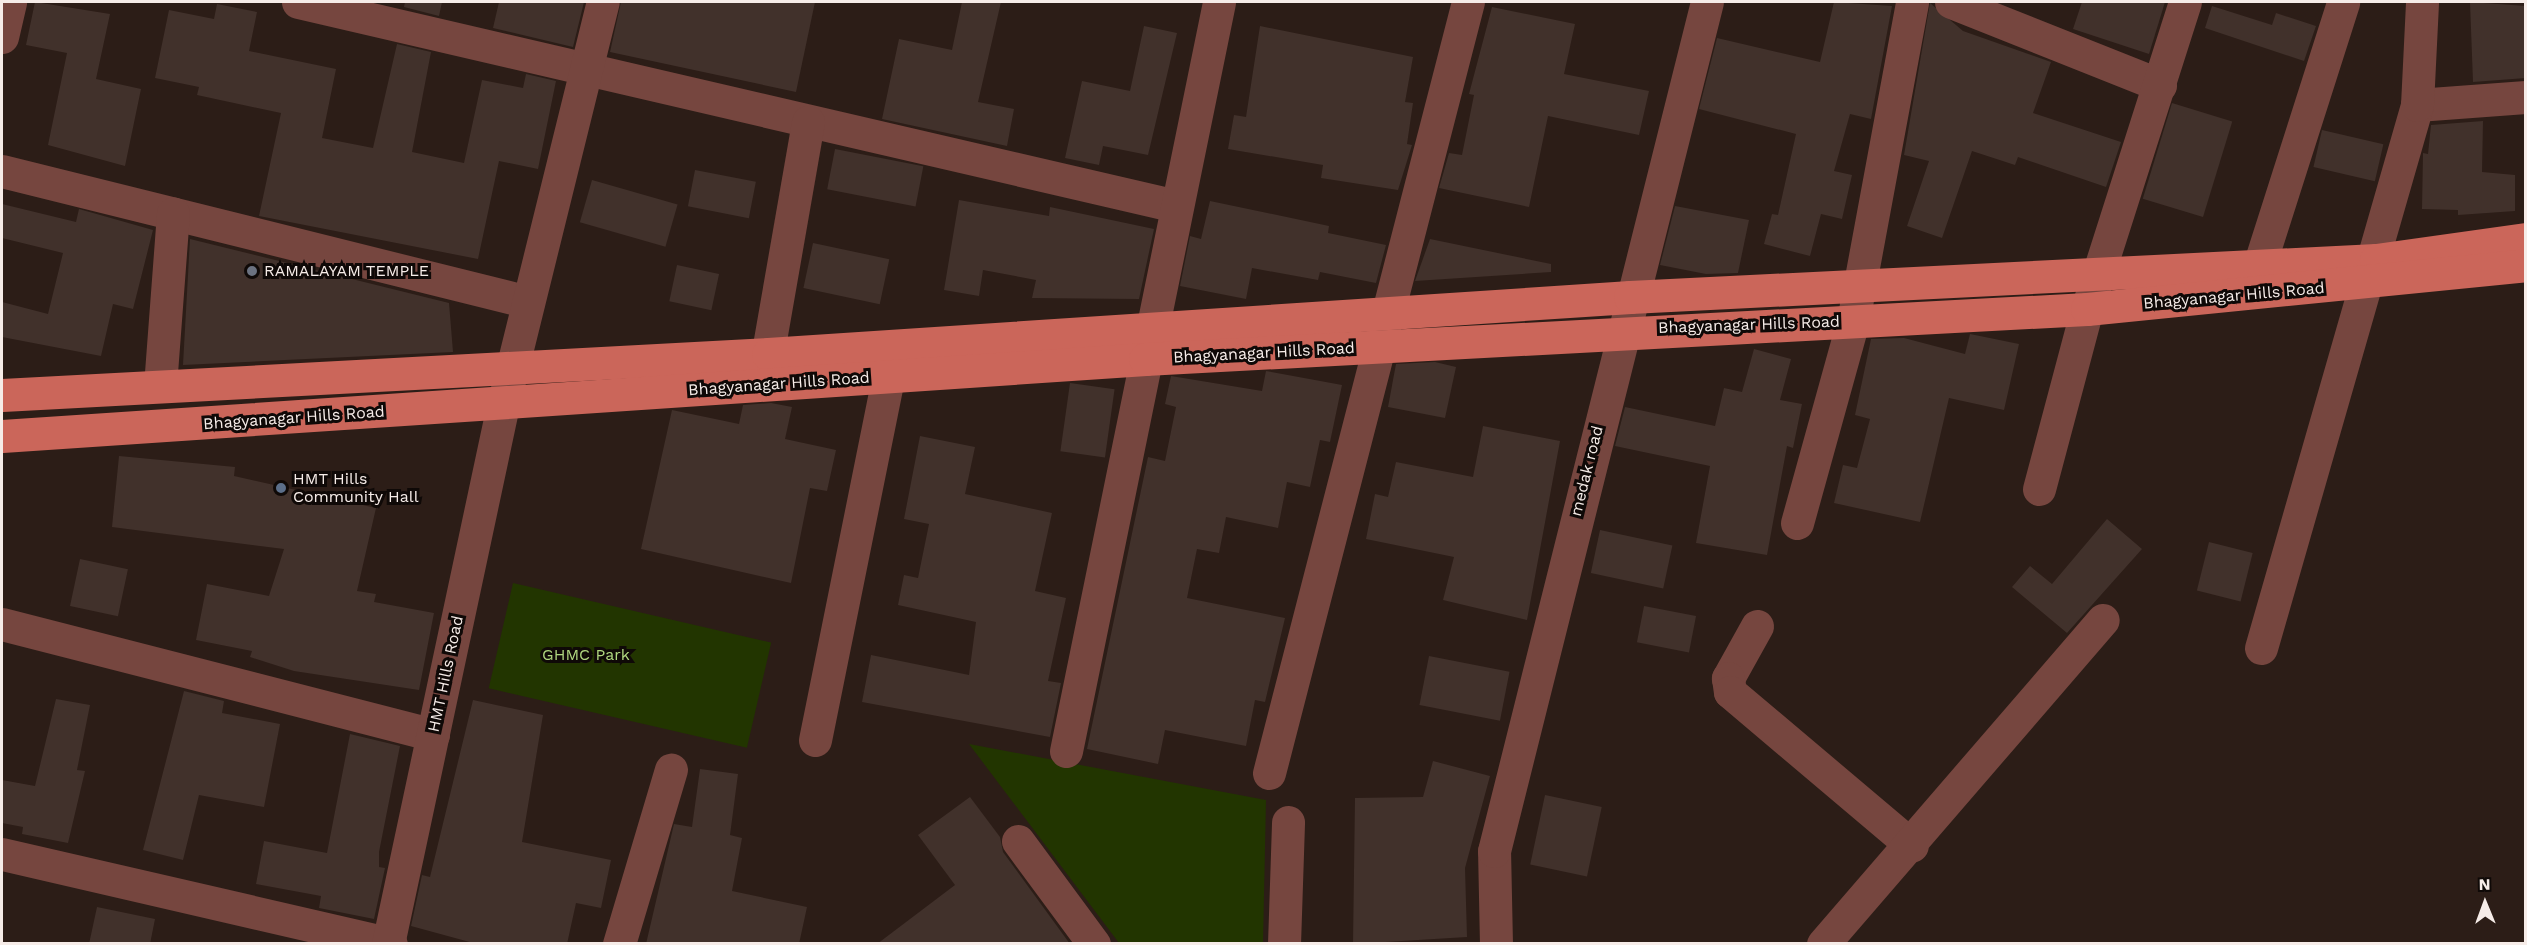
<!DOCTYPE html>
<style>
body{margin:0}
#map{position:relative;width:2527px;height:945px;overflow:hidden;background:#2c1d17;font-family:"Work Sans",sans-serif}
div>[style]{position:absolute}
.green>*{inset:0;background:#223500;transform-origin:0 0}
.building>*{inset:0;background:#41312b;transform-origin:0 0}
.minor>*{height:33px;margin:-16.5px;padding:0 16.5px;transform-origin:16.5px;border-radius:16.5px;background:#76463f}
.major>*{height:33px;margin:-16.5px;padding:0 16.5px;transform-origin:16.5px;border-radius:16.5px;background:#cb665a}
.dots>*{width:16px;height:16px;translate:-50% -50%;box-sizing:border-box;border:3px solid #0f0907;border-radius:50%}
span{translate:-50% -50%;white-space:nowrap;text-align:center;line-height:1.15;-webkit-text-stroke:6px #0f0907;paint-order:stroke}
.poi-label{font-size:16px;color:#f6ece8}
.left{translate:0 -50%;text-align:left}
.street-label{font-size:16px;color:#f6ece8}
.park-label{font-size:16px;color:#b1d880}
.frame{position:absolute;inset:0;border:3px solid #f6ece8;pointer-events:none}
.north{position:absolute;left:2455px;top:873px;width:60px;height:60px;-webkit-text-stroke:4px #0f0907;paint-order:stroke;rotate:359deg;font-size:16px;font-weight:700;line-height:24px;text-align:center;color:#f6ece8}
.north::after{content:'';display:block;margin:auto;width:21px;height:27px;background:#f6ece8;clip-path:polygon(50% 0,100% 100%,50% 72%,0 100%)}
</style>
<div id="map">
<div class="green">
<div style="left:513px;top:583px;width:265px;height:108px;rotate:13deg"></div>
<div style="clip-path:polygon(969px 744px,1266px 800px,1263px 943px,1119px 943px)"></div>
</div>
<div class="building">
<div style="clip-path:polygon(35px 2px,110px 14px,96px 79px,141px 89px,125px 166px,48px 145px,67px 53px,26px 45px)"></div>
<div style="clip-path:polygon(405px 2px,442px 2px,439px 16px,404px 7px)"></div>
<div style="clip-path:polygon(499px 2px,584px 2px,573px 47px,493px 28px)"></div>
<div style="clip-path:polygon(621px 2px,815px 2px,796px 92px,610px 52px)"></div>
<div style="clip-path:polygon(962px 2px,1001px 2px,978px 102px,1014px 109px,1007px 146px,882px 119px,899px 39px,952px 50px)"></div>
<div style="clip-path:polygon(1834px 2px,1892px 6px,1871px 119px,1850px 114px,1834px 171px,1852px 175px,1842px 219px,1821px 214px,1810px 256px,1764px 244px,1772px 214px,1778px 215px,1796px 134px,1699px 109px,1717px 38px,1820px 62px)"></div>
<div style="clip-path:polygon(2082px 2px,2165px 2px,2149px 54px,2073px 29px)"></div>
<div style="clip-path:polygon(2470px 2px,2526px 6px,2526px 78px,2473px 82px)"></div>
<div style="clip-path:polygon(1930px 3px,1963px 31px,2051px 62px,2033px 113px,2121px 142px,2106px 187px,2018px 157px,2015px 165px,1972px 151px,1942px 238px,1907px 226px,1929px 161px,1904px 155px)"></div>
<div style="clip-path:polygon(217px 4px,257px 12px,249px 51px,336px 69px,322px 138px,373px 148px,397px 44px,431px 52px,412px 152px,464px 163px,482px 80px,523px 88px,526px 74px,556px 81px,538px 169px,499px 161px,478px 259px,259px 216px,281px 113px,197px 95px,199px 87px,155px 78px,169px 10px,214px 19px)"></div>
<div style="clip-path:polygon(2212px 6px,2272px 25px,2276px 13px,2316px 26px,2304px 61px,2205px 28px)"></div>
<div style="clip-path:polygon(1492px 7px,1575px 24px,1564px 74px,1649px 91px,1639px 135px,1548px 116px,1529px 207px,1439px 188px,1449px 153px,1462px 155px,1474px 95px,1469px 94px)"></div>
<div style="clip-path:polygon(1144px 26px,1177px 33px,1148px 155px,1103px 146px,1099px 165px,1065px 158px,1082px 81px,1130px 91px)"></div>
<div style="clip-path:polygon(1260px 26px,1413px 57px,1405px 102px,1413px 103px,1407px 144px,1412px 145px,1398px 190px,1321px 178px,1323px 165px,1228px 149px,1234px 115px,1246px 117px)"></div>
<div style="left:2172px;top:103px;width:63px;height:100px;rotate:17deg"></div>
<div style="clip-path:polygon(2483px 121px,2482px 172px,2515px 175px,2515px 211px,2458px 215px,2458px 210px,2422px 209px,2423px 153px,2428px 154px,2431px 125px)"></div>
<div style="left:2322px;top:130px;width:63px;height:38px;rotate:13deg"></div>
<div style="left:835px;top:149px;width:90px;height:41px;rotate:11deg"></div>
<div style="left:695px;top:170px;width:62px;height:37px;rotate:11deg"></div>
<div style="left:592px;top:180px;width:89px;height:44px;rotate:16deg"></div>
<div style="clip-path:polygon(959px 200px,1049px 216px,1050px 207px,1154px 229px,1139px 299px,1032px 298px,1036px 280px,983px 270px,979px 296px,944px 290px)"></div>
<div style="clip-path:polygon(1210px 201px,1329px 226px,1328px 233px,1386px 245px,1376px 283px,1320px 272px,1318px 280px,1252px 268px,1246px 299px,1180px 286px,1190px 236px,1201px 239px)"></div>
<div style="clip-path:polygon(2px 204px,76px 222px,79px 209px,153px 230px,133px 309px,113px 304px,101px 356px,2px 337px,2px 302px,48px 314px,63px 253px,2px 238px)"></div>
<div style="clip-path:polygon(1675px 206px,1749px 220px,1738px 273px,1706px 274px,1660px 265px)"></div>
<div style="clip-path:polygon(190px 239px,449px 303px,453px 352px,183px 365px)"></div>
<div style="clip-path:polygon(1430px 239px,1551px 264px,1551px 272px,1415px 281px)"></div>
<div style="left:813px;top:243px;width:78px;height:46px;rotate:12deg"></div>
<div style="left:677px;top:265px;width:43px;height:37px;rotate:12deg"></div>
<div style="clip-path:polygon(1970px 334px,2019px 344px,2004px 410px,1949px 398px,1920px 522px,1834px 503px,1843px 465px,1857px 468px,1870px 419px,1855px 415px,1871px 339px,1904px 338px,1965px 354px)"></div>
<div style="clip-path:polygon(1754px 349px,1791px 359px,1780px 400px,1802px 404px,1793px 448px,1787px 446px,1767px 555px,1696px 543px,1710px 466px,1615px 446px,1625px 407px,1715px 426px,1724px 388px,1742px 392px)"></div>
<div style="clip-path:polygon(1435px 362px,1456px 367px,1445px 418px,1388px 407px,1396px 364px)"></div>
<div style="clip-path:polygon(1266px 371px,1342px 385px,1330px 442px,1320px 440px,1310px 487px,1287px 482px,1278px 528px,1226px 517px,1219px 553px,1197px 549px,1187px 598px,1285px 618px,1265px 702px,1255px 700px,1246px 746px,1165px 730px,1158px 764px,1087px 749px,1148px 457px,1165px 461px,1176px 407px,1165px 404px,1171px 376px,1262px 391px)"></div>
<div style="left:1070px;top:383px;width:45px;height:69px;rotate:8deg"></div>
<div style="clip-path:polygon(771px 403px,792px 407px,785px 439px,836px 450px,827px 491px,810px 488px,791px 583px,641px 549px,672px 410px,739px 424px,743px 405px)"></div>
<div style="clip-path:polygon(1483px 426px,1560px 441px,1527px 620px,1443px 600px,1454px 557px,1366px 539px,1375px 494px,1388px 497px,1396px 462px,1473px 477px)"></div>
<div style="clip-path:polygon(920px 436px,975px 447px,965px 494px,1052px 513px,1035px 591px,1066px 598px,1048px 681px,1061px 683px,1050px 737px,862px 702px,871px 655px,969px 675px,976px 622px,898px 605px,904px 575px,918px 578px,929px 524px,904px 519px)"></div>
<div style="clip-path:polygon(119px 456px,235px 467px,234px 476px,376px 508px,357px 591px,376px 594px,374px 602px,434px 613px,419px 690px,294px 671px,250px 657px,252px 651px,196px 640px,207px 584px,269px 596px,284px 549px,112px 527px)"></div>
<div style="clip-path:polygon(2107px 519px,2142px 549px,2067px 633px,2012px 587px,2030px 566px,2052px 584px)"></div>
<div style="left:1600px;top:530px;width:74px;height:44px;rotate:12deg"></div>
<div style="left:2209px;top:542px;width:45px;height:50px;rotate:14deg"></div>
<div style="left:80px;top:559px;width:49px;height:48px;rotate:12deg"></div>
<div style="left:1644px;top:606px;width:53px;height:37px;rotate:11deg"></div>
<div style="left:1429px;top:656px;width:82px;height:50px;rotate:11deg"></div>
<div style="clip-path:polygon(184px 691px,224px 701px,222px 713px,280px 724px,264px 807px,199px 795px,183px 860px,143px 850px)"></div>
<div style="clip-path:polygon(56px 699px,90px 705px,77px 770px,85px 771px,68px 843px,22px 834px,23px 827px,2px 823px,2px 780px,35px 786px)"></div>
<div style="clip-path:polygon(473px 700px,543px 715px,522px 842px,611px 860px,601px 908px,576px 903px,567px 944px,477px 944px,411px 926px,422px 875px,430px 877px)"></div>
<div style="clip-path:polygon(350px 734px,400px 746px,379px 852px,379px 867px,385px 868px,374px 919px,319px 908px,321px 896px,256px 884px,264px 841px,327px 853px)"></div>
<div style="clip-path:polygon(1433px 761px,1490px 776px,1465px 868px,1467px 937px,1353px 944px,1355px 798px,1423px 797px)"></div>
<div style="clip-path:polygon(700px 769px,738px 774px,730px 835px,742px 838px,732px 891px,807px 907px,799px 944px,646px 944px,674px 824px,692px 827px)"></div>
<div style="left:1545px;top:795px;width:58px;height:71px;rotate:12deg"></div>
<div style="clip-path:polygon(970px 797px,1000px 837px,1003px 852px,1070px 944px,877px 944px,955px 885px,918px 835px)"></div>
<div style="clip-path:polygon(97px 907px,155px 919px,150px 944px,89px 944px)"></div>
</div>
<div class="minor">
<div style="left:298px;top:2px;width:901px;rotate:13.08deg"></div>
<div style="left:1951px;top:2px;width:225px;rotate:21.7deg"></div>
<div style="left:2px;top:37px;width:36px;rotate:-77deg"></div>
<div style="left:2417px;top:105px;width:109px;rotate:-4.2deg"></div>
<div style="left:2px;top:171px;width:542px;rotate:13.98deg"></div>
<div style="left:2259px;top:266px;width:277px;rotate:-72.3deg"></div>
<div style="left:763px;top:380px;width:262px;rotate:-80.1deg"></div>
<div style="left:160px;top:386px;width:173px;rotate:-85.7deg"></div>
<div style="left:2039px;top:489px;width:186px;rotate:-75.1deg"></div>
<div style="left:2087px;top:309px;width:322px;rotate:-72.3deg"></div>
<div style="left:1797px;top:523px;width:210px;rotate:-74.5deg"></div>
<div style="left:1853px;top:321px;width:324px;rotate:-79.5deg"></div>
<div style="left:2px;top:624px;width:445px;rotate:14.4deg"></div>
<div style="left:1757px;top:626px;width:60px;rotate:119.1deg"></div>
<div style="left:1728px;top:678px;width:14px;rotate:82deg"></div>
<div style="left:1730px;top:692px;width:238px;rotate:40.2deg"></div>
<div style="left:2261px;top:648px;width:565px;rotate:-73.97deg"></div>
<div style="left:2417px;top:105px;width:103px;rotate:-87.2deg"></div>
<div style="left:815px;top:740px;width:399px;rotate:-78.6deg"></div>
<div style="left:1066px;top:751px;width:764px;rotate:-78.45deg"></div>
<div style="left:1269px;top:773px;width:796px;rotate:-75.53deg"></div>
<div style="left:1018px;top:841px;width:128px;rotate:53.6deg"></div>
<div style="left:2px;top:854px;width:399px;rotate:13deg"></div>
<div style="left:388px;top:944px;width:551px;rotate:-77.96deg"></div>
<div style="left:503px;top:405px;width:415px;rotate:-76.1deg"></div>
<div style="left:619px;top:944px;width:182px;rotate:-73.4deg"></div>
<div style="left:1284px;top:944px;width:122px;rotate:-88.1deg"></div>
<div style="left:1496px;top:944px;width:93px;rotate:-91.2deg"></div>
<div style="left:1494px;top:851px;width:875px;rotate:-75.92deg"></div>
<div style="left:1823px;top:944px;width:428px;rotate:-49.2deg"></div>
</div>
<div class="major">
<div style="left:2px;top:395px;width:767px;rotate:-3.06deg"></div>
<div style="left:768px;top:354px;width:864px;rotate:-3.78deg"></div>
<div style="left:1630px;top:297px;width:747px;rotate:-2.84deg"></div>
<div style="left:2376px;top:260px;width:151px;rotate:-8deg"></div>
<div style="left:2px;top:436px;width:1146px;rotate:-3.85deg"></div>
<div style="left:1145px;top:359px;width:943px;rotate:-3.04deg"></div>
<div style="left:2087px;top:309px;width:441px;rotate:-5.7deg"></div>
</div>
<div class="dots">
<div style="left:252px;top:271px;background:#6b7280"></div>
<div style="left:281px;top:488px;background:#5c6f8a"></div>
</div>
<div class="poi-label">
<span class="left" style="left:264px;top:271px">RAMALAYAM TEMPLE</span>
<span class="left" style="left:293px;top:488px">HMT Hills<br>Community Hall</span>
</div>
<div class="street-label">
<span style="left:2234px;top:296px;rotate:-5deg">Bhagyanagar Hills Road</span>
<span style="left:1749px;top:325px;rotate:-2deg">Bhagyanagar Hills Road</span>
<span style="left:1264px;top:353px;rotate:-3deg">Bhagyanagar Hills Road</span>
<span style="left:779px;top:384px;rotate:-4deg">Bhagyanagar Hills Road</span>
<span style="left:294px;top:418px;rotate:-4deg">Bhagyanagar Hills Road</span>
<span style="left:1587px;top:471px;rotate:-76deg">medak road</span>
<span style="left:446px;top:674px;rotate:-78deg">HMT Hills Road</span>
</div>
<div class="park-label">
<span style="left:586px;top:655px">GHMC Park</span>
</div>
<div class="frame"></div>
<div class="north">N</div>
</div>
